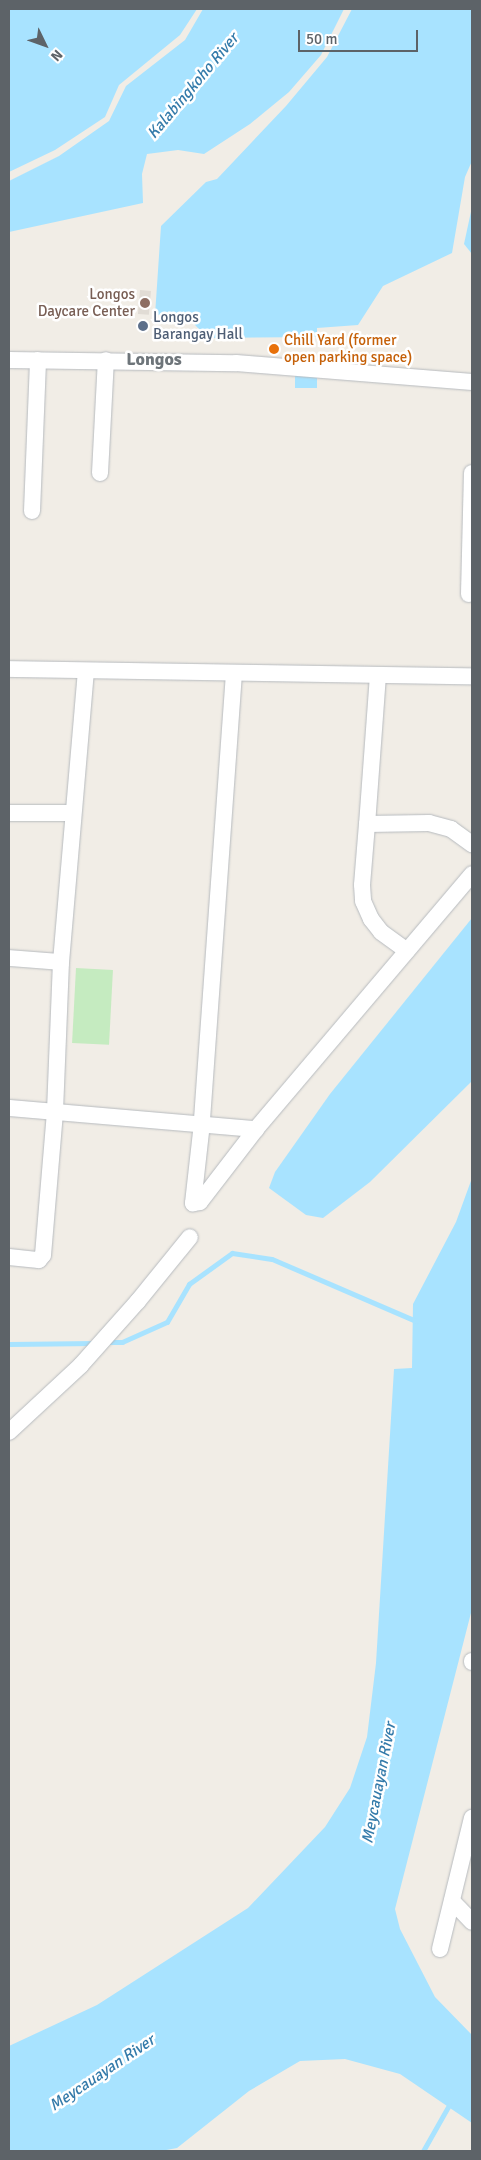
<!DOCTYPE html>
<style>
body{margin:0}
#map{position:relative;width:481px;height:2160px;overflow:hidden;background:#f1ede6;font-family:Signika,sans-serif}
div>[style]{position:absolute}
.education>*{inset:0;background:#e1dcd5;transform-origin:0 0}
.green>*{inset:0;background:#c5ebc0;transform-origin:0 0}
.water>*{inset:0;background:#a8e3ff;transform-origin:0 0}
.stream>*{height:5px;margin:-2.5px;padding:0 2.5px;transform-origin:2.5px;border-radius:2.5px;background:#a8e3ff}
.roads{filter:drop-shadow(0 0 1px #b6babe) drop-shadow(0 0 1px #b6babe)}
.minor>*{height:16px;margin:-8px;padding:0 8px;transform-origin:8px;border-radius:8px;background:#fff}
.dots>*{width:14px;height:14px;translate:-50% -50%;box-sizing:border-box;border:2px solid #fff;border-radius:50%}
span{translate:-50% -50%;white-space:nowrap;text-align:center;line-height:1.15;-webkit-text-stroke:5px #fff;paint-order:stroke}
.education-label{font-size:15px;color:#785e54}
.right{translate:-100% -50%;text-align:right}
.service-label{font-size:15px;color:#4e5e75}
.left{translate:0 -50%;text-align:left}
.food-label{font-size:15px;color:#c56008}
.water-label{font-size:16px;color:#347baa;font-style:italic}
.quarter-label{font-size:18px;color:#6e757a;font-weight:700}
.frame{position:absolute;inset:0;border:10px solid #5d6368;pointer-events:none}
.north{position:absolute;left:20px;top:20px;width:50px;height:50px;-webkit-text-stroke:4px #fff;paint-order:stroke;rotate:132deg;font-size:14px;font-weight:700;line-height:20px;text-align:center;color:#5d6368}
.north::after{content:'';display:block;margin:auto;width:18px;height:22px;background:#5d6368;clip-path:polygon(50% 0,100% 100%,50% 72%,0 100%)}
.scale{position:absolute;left:298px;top:30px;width:120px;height:22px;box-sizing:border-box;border:2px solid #5d6368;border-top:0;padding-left:6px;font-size:15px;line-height:18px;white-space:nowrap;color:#5d6368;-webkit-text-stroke:4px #fff;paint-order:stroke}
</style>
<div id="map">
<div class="education">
<div style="left:140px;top:290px;width:11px;height:24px;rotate:5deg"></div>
</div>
<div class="green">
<div style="left:76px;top:968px;width:37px;height:75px;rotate:3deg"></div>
</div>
<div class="water">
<div style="clip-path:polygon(9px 9px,197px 9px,180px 35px,119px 85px,105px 117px,55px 150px,9px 172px)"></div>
<div style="clip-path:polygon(203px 9px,344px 9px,321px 55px,289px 92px,250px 124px,204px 154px,178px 150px,147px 154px,142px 174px,143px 203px,9px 232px,9px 181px,59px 156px,109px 121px,126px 86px,185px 40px)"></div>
<div style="clip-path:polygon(352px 9px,472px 9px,472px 161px,465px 177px,452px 253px,383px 286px,358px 325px,317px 328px,317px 337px,207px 338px,186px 315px,155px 315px,161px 226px,206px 182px,217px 179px,286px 106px,327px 57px)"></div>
<div style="clip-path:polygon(472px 207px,472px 254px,464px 244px)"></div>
<div style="left:295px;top:371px;width:22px;height:17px"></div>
<div style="clip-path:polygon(472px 918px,472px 1081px,370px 1182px,323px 1218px,306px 1215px,269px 1188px,275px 1172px,330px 1094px)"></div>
<div style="clip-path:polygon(472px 1178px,472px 1609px,395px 1909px,400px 1929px,435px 1997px,472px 2035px,472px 2123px,400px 2074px,345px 2059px,300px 2061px,249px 2091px,177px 2148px,161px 2151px,9px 2151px,9px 2046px,97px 2005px,248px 1908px,325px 1827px,350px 1788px,367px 1737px,376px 1663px,394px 1369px,412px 1368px,413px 1304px,456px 1222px)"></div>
</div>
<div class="stream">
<div style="left:107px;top:1342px;width:15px"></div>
<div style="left:122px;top:1342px;width:49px;rotate:-24deg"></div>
<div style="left:167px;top:1322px;width:44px;rotate:-59.9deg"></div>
<div style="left:189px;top:1284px;width:53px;rotate:-35.8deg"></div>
<div style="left:232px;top:1253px;width:40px;rotate:8.5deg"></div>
<div style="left:272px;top:1259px;width:157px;rotate:23.3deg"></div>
<div style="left:9px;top:1344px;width:87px;rotate:-0.7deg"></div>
<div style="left:423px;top:2151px;width:53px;rotate:-60.5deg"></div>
</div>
<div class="roads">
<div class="minor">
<div style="left:9px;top:360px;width:227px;rotate:0.8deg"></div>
<div style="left:236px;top:363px;width:237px;rotate:4.6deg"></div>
<div style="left:100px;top:473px;width:113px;rotate:-87deg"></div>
<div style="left:32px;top:511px;width:151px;rotate:-87.7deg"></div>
<div style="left:469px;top:594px;width:121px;rotate:-88.6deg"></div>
<div style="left:9px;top:669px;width:463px;rotate:0.9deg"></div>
<div style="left:234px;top:673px;width:451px;rotate:94.1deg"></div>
<div style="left:202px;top:1123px;width:81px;rotate:96.4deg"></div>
<div style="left:193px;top:1203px;width:7px;rotate:-8deg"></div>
<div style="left:200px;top:1202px;width:92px;rotate:-52.5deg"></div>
<div style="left:256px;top:1129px;width:334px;rotate:-49.7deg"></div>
<div style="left:378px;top:675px;width:149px;rotate:94.2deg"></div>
<div style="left:367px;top:824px;width:62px;rotate:-0.9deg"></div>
<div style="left:429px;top:823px;width:23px;rotate:15deg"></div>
<div style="left:451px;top:829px;width:26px;rotate:36deg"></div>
<div style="left:9px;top:813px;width:64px"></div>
<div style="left:367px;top:824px;width:61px;rotate:94.7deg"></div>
<div style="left:362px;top:885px;width:16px;rotate:86deg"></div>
<div style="left:363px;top:901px;width:20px;rotate:66deg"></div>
<div style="left:371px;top:919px;width:16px;rotate:52deg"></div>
<div style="left:381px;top:932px;width:32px;rotate:36deg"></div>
<div style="left:9px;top:958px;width:52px;rotate:4.4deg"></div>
<div style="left:9px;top:1108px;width:248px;rotate:4.9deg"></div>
<div style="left:9px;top:1257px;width:30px;rotate:6deg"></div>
<div style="left:39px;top:1260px;width:6px;rotate:-51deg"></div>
<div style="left:43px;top:1255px;width:144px;rotate:-85.2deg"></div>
<div style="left:55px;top:1111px;width:149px;rotate:-87.7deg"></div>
<div style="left:61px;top:962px;width:292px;rotate:-85.1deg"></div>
<div style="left:9px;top:1432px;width:98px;rotate:-42.9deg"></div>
<div style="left:81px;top:1365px;width:86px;rotate:-48.3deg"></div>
<div style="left:138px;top:1301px;width:82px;rotate:-50.9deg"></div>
<div style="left:472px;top:1661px;width:1px;rotate:90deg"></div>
<div style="left:452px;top:1901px;width:29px;rotate:46deg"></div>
<div style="left:440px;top:1949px;width:135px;rotate:-76.3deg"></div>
</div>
</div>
<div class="dots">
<div style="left:145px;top:303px;background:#8d6e63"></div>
<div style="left:143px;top:326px;background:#5c6f8a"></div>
<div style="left:274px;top:349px;background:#e8710a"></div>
</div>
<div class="education-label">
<span class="right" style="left:135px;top:303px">Longos<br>Daycare Center</span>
</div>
<div class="service-label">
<span class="left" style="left:153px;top:326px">Longos<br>Barangay Hall</span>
</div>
<div class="food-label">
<span class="left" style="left:284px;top:349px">Chill Yard (former<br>open parking space)</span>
</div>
<div class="water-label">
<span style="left:193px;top:86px;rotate:-50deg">Kalabingkoho River</span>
<span style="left:379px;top:1783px;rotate:-79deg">Meycauayan River</span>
<span style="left:102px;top:2073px;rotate:-34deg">Meycauayan River</span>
</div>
<div class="quarter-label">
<span style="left:154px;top:359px">Longos</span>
</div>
<div class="frame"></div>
<div class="north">N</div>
<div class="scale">50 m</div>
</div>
